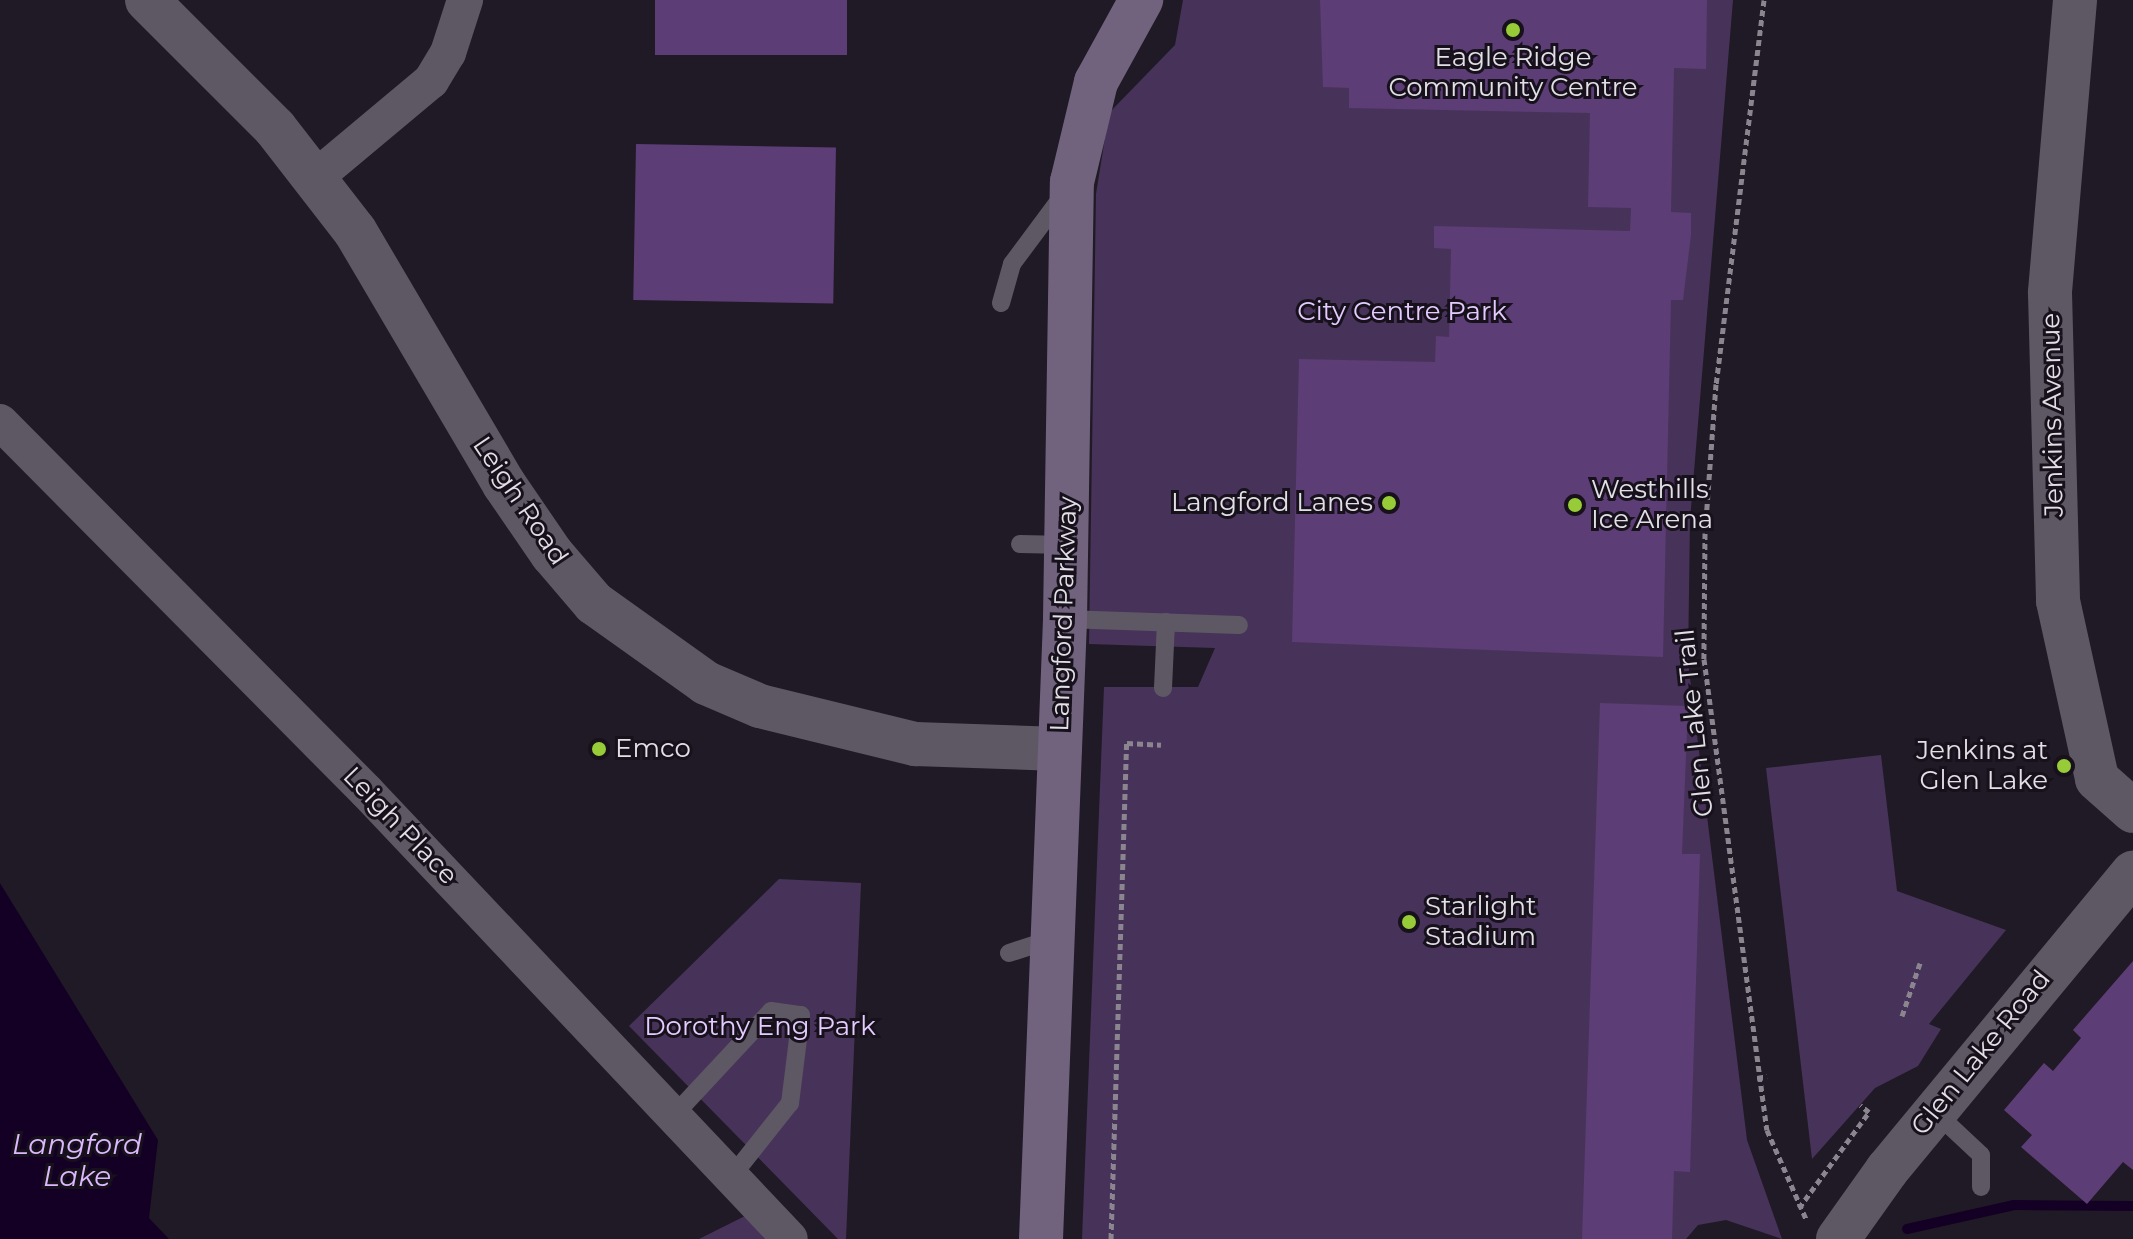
<!DOCTYPE html>
<style>
body{margin:0}
#map{position:relative;width:2133px;height:1239px;overflow:hidden;background:#201a26;font-family:Montserrat,sans-serif}
div>[style]{position:absolute}
.green>*{inset:0;background:#473359}
.water>*{inset:0;background:#150025}
.stream>*{height:10px;margin:-5px;padding:0 5px;transform-origin:5px;border-radius:5px;background:#150025}
.building>*{inset:0;background:#5c3d76;transform-origin:0 0}
.path>*{height:5px;margin-top:-2.5px;transform-origin:0;background:repeating-linear-gradient(90deg,#8a858f 0 6px,transparent 0 10px)}
.service>*{height:18px;margin:-9px;padding:0 9px;transform-origin:9px;border-radius:9px;background:#5e5865}
.minor>*{height:36px;margin:-18px;padding:0 18px;transform-origin:18px;border-radius:18px;background:#5e5865}
.tertiary>*{height:44px;margin:-22px;padding:0 22px;transform-origin:22px;border-radius:22px;background:#5e5865}
.secondary>*{height:44px;margin:-22px;padding:0 22px;transform-origin:22px;border-radius:22px;background:#71637e}
.dots>*{width:22px;height:22px;translate:-50% -50%;box-sizing:border-box;border:4px solid #17111c;border-radius:50%}
span{translate:-50% -50%;white-space:nowrap;text-align:center;line-height:1.15;-webkit-text-stroke:6px #17111c;paint-order:stroke}
.poi-label{font-size:26px;color:#e3dfe7}
.left{translate:0 -50%;text-align:left}
.right{translate:-100% -50%;text-align:right}
.park-label{font-size:26px;color:#e5cbff}
.street-label{font-size:26px;color:#e3dfe7}
.water-label{font-size:28px;color:#dcb9fe;font-style:italic}
</style>
<div id="map">
<div class="green">
<div style="clip-path:polygon(1183px 0,1733px 0,1690px 520px,1688px 662px,1747px 1140px,1782px 1239px,1726px 1220px,1698px 1225px,1686px 1239px,1082px 1239px,1104px 687px,1198px 687px,1215px 648px,1089px 644px,1096px 194px,1109px 113px,1175px 45px)"></div>
<div style="clip-path:polygon(1881px 755px,1897px 891px,2006px 930px,1929px 1024px,1941px 1029px,1918px 1066px,1875px 1088px,1812px 1159px,1766px 768px)"></div>
<div style="clip-path:polygon(779px 879px,861px 883px,846px 1239px,838px 1239px,629px 1026px)"></div>
<div style="clip-path:polygon(747px 1215px,771px 1239px,699px 1239px)"></div>
</div>
<div class="water">
<div style="clip-path:polygon(0 883px,158px 1140px,149px 1218px,169px 1239px,0 1239px)"></div>
</div>
<div class="stream">
<div style="left:1907px;top:1229px;width:110px;rotate:-12.6deg"></div>
<div style="left:2014px;top:1205px;width:119px;rotate:0.5deg"></div>
</div>
<div class="building">
<div style="left:655px;top:0;width:192px;height:55px"></div>
<div style="clip-path:polygon(1320px 0,1707px 0,1706px 69px,1674px 68px,1671px 212px,1691px 213px,1691px 235px,1683px 300px,1671px 300px,1663px 657px,1292px 642px,1299px 359px,1435px 362px,1436px 336px,1449px 337px,1451px 249px,1434px 248px,1434px 226px,1630px 231px,1631px 208px,1588px 207px,1590px 113px,1349px 108px,1349px 88px,1323px 87px)"></div>
<div style="left:636px;top:144px;width:200px;height:156px;rotate:1deg"></div>
<div style="clip-path:polygon(1600px 703px,1688px 706px,1682px 854px,1700px 854px,1690px 1172px,1674px 1171px,1672px 1239px,1582px 1239px)"></div>
<div style="clip-path:polygon(2133px 961px,2133px 1170px,2123px 1162px,2087px 1204px,2021px 1147px,2032px 1135px,2004px 1110px,2044px 1063px,2053px 1071px,2081px 1038px,2073px 1030px)"></div>
</div>
<div class="path">
<div style="left:1764px;top:0;width:387px;rotate:97.1deg"></div>
<div style="left:1716px;top:384px;width:149px;rotate:94.2deg"></div>
<div style="left:1705px;top:533px;width:126px;rotate:90.5deg"></div>
<div style="left:1704px;top:659px;width:475px;rotate:82.4deg"></div>
<div style="left:1767px;top:1130px;width:97px;rotate:66.3deg"></div>
<div style="left:1902px;top:1016px;width:56px;rotate:-71.2deg"></div>
<div style="left:1757px;top:1078px;width:10px;rotate:-11deg"></div>
<div style="left:1799px;top:1208px;width:119px;rotate:-53.9deg"></div>
<div style="left:1869px;top:1112px;width:11px;rotate:-142deg"></div>
<div style="left:1111px;top:1239px;width:496px;rotate:-88.2deg"></div>
<div style="left:1127px;top:743px;width:34px;rotate:3deg"></div>
</div>
<div class="service">
<div style="left:1001px;top:303px;width:41px;rotate:-74.2deg"></div>
<div style="left:1012px;top:264px;width:87px;rotate:-53.4deg"></div>
<div style="left:1020px;top:544px;width:47px;rotate:1.2deg"></div>
<div style="left:1065px;top:619px;width:174px;rotate:2deg"></div>
<div style="left:1163px;top:688px;width:66px;rotate:-87.4deg"></div>
<div style="left:1009px;top:953px;width:45px;rotate:-18deg"></div>
<div style="left:1934px;top:1111px;width:64px;rotate:43.1deg"></div>
<div style="left:1981px;top:1155px;width:32px;rotate:90deg"></div>
<div style="left:676px;top:1113px;width:139px;rotate:-47deg"></div>
<div style="left:771px;top:1011px;width:30px;rotate:8deg"></div>
<div style="left:801px;top:1015px;width:89px;rotate:97.1deg"></div>
<div style="left:790px;top:1103px;width:93px;rotate:128.5deg"></div>
</div>
<div class="minor">
<div style="left:316px;top:177px;width:150px;rotate:-39.9deg"></div>
<div style="left:431px;top:81px;width:33px;rotate:-59deg"></div>
<div style="left:448px;top:53px;width:56px;rotate:-72.2deg"></div>
<div style="left:0;top:422px;width:521px;rotate:45.23deg"></div>
<div style="left:367px;top:792px;width:615px;rotate:46.58deg"></div>
</div>
<div class="tertiary">
<div style="left:147px;top:0;width:181px;rotate:45deg"></div>
<div style="left:275px;top:128px;width:130px;rotate:52.2deg"></div>
<div style="left:355px;top:231px;width:294px;rotate:59.5deg"></div>
<div style="left:504px;top:484px;width:85px;rotate:55.6deg"></div>
<div style="left:552px;top:554px;width:65px;rotate:49.4deg"></div>
<div style="left:594px;top:603px;width:138px;rotate:35.5deg"></div>
<div style="left:706px;top:683px;width:59px;rotate:23.1deg"></div>
<div style="left:760px;top:706px;width:160px;rotate:13.8deg"></div>
<div style="left:915px;top:744px;width:145px;rotate:2deg"></div>
<div style="left:2075px;top:0;width:294px;rotate:94.9deg"></div>
<div style="left:2050px;top:293px;width:308px;rotate:88.5deg"></div>
<div style="left:2058px;top:601px;width:182px;rotate:77.6deg"></div>
<div style="left:2097px;top:779px;width:48px;rotate:41.6deg"></div>
<div style="left:1838px;top:1239px;width:85px;rotate:-54.6deg"></div>
<div style="left:1887px;top:1170px;width:386px;rotate:-50.4deg"></div>
</div>
<div class="secondary">
<div style="left:1041px;top:1239px;width:620px;rotate:-87.78deg"></div>
<div style="left:1065px;top:619px;width:437px;rotate:-89.1deg"></div>
<div style="left:1072px;top:182px;width:103px;rotate:-76.5deg"></div>
<div style="left:1096px;top:82px;width:94px;rotate:-61.2deg"></div>
</div>
<div class="dots">
<div style="left:1513px;top:30px;background:#97cc38"></div>
<div style="left:1389px;top:503px;background:#97cc38"></div>
<div style="left:1575px;top:505px;background:#97cc38"></div>
<div style="left:599px;top:749px;background:#97cc38"></div>
<div style="left:2064px;top:766px;background:#97cc38"></div>
<div style="left:1409px;top:922px;background:#97cc38"></div>
</div>
<div class="poi-label">
<span style="left:1513px;top:73px">Eagle Ridge<br>Community Centre</span>
<span class="left" style="left:1591px;top:505px">Westhills<br>Ice Arena</span>
<span class="right" style="left:1373px;top:503px">Langford Lanes</span>
<span class="left" style="left:615px;top:749px">Emco</span>
<span class="right" style="left:2048px;top:766px">Jenkins at<br>Glen Lake</span>
<span class="left" style="left:1425px;top:922px">Starlight<br>Stadium</span>
</div>
<div class="park-label">
<span style="left:1402px;top:312px">City Centre Park</span>
<span style="left:760px;top:1027px">Dorothy Eng Park</span>
</div>
<div class="street-label">
<span style="left:2053px;top:415px;rotate:-91deg">Jenkins Avenue</span>
<span style="left:520px;top:501px;rotate:56deg">Leigh Road</span>
<span style="left:1064px;top:614px;rotate:-88deg">Langford Parkway</span>
<span style="left:1695px;top:723px;rotate:-96deg">Glen Lake Trail</span>
<span style="left:400px;top:826px;rotate:46deg">Leigh Place</span>
<span style="left:1981px;top:1053px;rotate:-51deg">Glen Lake Road</span>
</div>
<div class="water-label">
<span style="left:77px;top:1160px">Langford<br>Lake</span>
</div>
</div>
